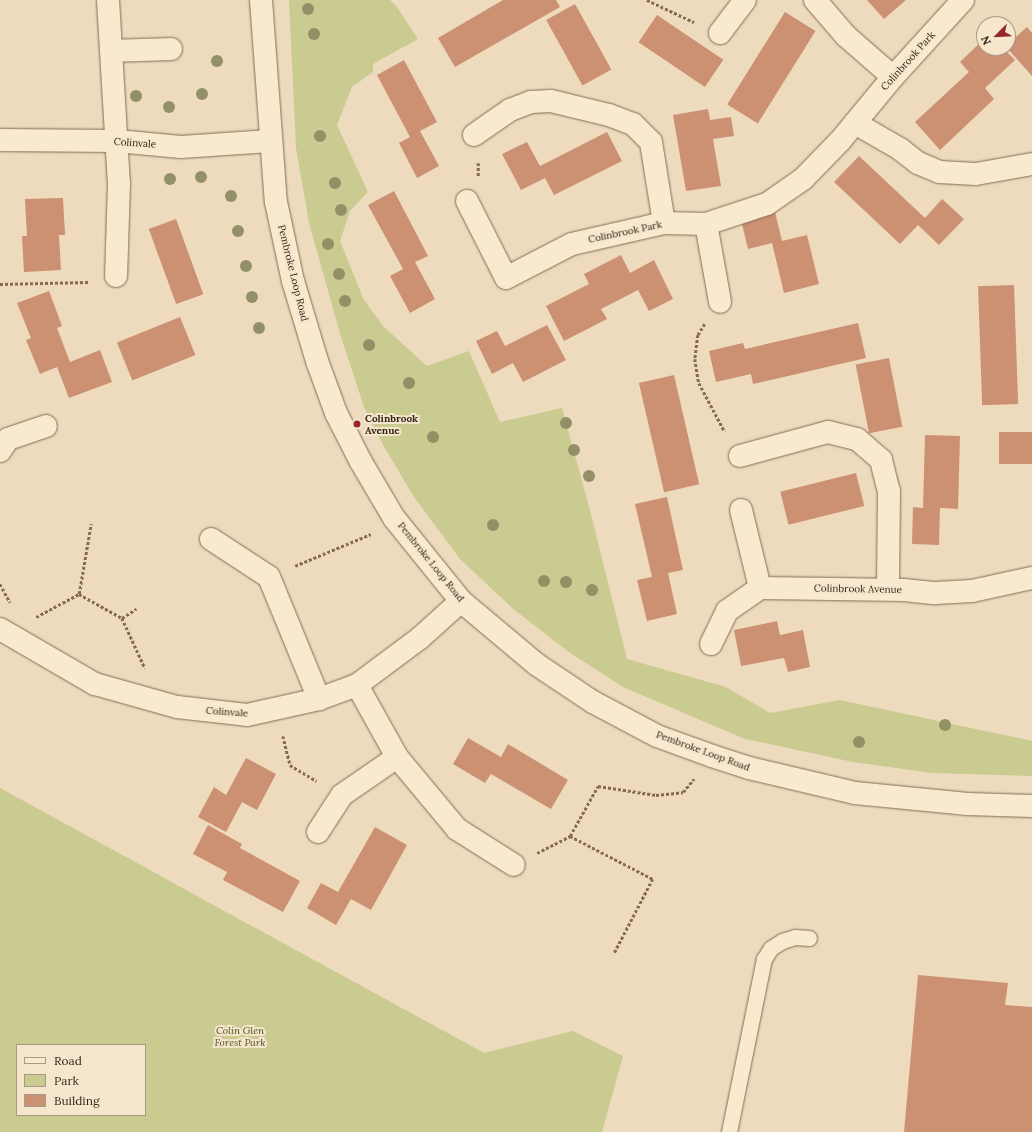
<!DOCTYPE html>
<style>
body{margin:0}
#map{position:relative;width:1032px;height:1132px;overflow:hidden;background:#eedbbd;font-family:Lora,serif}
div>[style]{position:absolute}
.green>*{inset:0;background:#c9cb91}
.building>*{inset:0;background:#cc9072;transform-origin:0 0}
.path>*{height:2.5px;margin-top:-1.25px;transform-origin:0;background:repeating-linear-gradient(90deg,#856b56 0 3px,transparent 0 5px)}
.roads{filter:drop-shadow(0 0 1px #856b56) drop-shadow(0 0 1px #856b56)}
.lane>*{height:15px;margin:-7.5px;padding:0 7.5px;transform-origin:7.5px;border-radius:7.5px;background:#f9e9cf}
.street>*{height:22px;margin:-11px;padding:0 11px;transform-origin:11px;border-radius:11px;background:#f9e9cf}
.trees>*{width:12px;height:12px;margin:-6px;border-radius:50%;background:#938f67}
.dots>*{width:11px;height:11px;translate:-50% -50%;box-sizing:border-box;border:2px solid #f5e6cc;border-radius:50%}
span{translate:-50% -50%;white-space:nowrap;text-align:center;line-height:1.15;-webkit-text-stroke:4px #f5e6cc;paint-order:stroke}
.street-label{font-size:10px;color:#34251b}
.poi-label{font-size:10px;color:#34251b;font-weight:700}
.left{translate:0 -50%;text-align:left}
.park-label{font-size:10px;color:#495121;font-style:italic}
.legend{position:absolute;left:16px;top:1044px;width:130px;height:72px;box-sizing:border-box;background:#f5e6cc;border:1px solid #a89985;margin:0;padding:5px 7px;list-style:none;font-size:12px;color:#34251b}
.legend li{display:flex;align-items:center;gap:8px;height:20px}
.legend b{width:20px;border:1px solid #a89985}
.north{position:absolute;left:976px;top:16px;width:40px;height:40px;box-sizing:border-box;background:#f5e6cc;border:1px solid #a89985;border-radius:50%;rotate:246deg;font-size:11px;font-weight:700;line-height:16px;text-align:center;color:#34251b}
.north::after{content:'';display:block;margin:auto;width:14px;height:18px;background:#942630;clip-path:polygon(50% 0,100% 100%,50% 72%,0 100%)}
</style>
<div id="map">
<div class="green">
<div style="clip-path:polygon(289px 0,390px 0,397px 7px,418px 39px,373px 64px,373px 72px,352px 87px,337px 125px,368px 192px,350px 211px,340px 241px,364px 300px,384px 327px,427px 366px,469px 351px,500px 422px,562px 408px,591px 514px,627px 659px,726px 687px,770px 713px,840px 700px,1032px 741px,1032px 776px,932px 773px,853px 762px,745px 739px,623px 687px,570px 653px,512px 608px,460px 559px,414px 497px,383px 445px,364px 407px,341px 337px,309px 223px,296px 148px)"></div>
<div style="clip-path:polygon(evenodd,0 788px,484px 1053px,573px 1031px,623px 1056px,602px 1132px,0 1132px,0 788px,17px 1045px,145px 1045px,145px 1115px,17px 1115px,17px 1045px)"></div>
</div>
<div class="building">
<div style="clip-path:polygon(503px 0,556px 0,560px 7px,455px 67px,438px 38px)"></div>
<div style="clip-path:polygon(867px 0,906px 0,884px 19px)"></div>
<div style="left:575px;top:4px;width:75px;height:33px;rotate:61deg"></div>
<div style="left:785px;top:12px;width:36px;height:109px;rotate:32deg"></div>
<div style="left:657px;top:15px;width:80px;height:33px;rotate:34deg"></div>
<div style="clip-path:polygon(1027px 27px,1032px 33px,1032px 76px,1007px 48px,1008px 44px)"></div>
<div style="clip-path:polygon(984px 39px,984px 48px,1003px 48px,1015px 60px,985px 88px,994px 99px,940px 150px,915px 122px,969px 72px,960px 62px)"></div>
<div style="clip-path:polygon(404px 60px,437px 122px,420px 131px,439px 166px,417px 178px,399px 143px,410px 137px,377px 75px)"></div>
<div style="clip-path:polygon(708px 109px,710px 120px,731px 117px,734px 136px,713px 139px,721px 186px,686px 191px,673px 115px)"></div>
<div style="clip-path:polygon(607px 132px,622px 161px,554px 195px,545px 178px,521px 190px,502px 154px,527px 142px,540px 166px)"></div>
<div style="clip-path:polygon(859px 156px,925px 218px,942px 199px,964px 219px,939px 245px,918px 225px,900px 244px,834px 182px)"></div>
<div style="clip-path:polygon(394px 191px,428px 256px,415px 262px,435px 299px,410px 313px,390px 276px,403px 269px,368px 205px)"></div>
<div style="clip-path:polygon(63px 198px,65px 235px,59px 235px,61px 270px,24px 272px,22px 236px,27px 236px,25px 199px)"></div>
<div style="clip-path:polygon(775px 212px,782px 241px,807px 235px,819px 284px,784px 293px,772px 243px,748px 249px,741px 220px)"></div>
<div style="left:176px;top:219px;width:80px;height:29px;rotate:70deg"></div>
<div style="clip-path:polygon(621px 255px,630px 273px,654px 260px,673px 299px,649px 311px,638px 290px,601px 309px,607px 319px,564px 341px,546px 306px,589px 284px,584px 274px)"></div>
<div style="left:1014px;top:285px;width:119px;height:36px;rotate:88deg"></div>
<div style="clip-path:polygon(49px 291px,62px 326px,57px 328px,70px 362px,100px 350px,112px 382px,69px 398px,57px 367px,40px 374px,26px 340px,31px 338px,17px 303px)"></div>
<div style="left:180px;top:317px;width:41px;height:68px;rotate:68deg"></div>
<div style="clip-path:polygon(858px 323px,866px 358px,753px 384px,751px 374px,716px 382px,709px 351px,743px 343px,745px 349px)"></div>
<div style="clip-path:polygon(547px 325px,566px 360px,523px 382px,513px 363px,492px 374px,476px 341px,497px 331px,505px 346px)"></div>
<div style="left:889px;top:358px;width:70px;height:34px;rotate:79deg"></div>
<div style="left:674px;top:375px;width:112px;height:36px;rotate:77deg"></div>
<div style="left:1032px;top:432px;width:32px;height:33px;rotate:90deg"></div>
<div style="clip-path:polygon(925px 435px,960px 436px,958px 509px,940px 508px,939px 545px,912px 544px,913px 507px,923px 508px)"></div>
<div style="left:856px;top:473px;width:34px;height:78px;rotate:76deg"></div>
<div style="clip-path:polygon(667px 497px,683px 570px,668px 573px,677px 614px,647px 621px,637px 580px,652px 577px,635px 504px)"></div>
<div style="clip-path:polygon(777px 621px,780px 635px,803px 630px,810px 667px,788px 672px,784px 658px,741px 666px,734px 630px)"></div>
<div style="clip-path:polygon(468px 738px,501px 757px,508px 744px,568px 780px,551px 809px,491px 774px,485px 783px,453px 764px)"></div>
<div style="clip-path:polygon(246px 758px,276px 774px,257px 810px,242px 802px,226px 832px,198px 817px,214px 787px,226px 795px)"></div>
<div style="clip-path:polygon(208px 825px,242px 844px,240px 848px,300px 881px,283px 912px,223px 880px,227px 872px,193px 854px)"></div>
<div style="clip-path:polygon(375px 827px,407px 845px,371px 910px,351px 899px,336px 925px,307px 908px,321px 883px,338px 892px)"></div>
<div style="clip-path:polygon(918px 975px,1008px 983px,1005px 1005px,1032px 1007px,1032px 1132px,904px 1132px)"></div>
</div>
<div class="path">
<div style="left:647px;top:0;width:52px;rotate:25.1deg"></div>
<div style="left:478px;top:176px;width:13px;rotate:-90deg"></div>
<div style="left:0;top:284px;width:89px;rotate:-1.3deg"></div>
<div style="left:705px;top:324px;width:13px;rotate:122deg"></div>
<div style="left:698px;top:335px;width:24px;rotate:97deg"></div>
<div style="left:695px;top:359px;width:24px;rotate:81deg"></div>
<div style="left:699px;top:383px;width:55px;rotate:62deg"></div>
<div style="left:295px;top:566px;width:82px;rotate:-22.8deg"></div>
<div style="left:0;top:584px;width:21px;rotate:61deg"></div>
<div style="left:79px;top:594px;width:71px;rotate:-80.3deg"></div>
<div style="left:36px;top:617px;width:49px;rotate:-28.1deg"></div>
<div style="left:79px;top:594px;width:49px;rotate:29.2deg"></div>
<div style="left:122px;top:618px;width:55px;rotate:65.3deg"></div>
<div style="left:122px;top:618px;width:17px;rotate:-33deg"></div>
<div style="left:283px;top:736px;width:30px;rotate:76deg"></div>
<div style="left:290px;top:765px;width:31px;rotate:31deg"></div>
<div style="left:570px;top:836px;width:93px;rotate:27.4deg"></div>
<div style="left:653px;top:879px;width:85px;rotate:117.5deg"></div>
<div style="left:537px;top:853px;width:37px;rotate:-27deg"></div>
<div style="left:570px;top:836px;width:57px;rotate:-60.8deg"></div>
<div style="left:598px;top:786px;width:59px;rotate:8.8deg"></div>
<div style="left:656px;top:795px;width:27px;rotate:-6deg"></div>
<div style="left:683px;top:792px;width:17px;rotate:-50deg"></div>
</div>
<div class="roads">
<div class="lane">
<div style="left:729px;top:1132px;width:177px;rotate:-78.6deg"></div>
<div style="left:764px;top:959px;width:13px;rotate:-58deg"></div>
<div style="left:771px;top:948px;width:13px;rotate:-32deg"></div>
<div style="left:782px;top:941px;width:14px;rotate:-17deg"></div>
<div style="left:795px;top:937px;width:14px;rotate:4deg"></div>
</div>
<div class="street">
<div style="left:108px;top:0;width:183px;rotate:86.6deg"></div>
<div style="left:119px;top:183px;width:93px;rotate:91.8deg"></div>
<div style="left:261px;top:0;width:203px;rotate:85.8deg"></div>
<div style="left:276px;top:202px;width:81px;rotate:77.9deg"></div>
<div style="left:293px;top:281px;width:84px;rotate:73.3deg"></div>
<div style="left:317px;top:361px;width:55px;rotate:69.9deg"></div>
<div style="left:336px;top:413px;width:55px;rotate:63deg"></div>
<div style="left:361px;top:462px;width:65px;rotate:59.5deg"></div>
<div style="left:394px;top:518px;width:107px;rotate:51.1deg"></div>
<div style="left:461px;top:601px;width:98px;rotate:40deg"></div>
<div style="left:536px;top:664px;width:69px;rotate:33.7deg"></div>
<div style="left:593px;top:702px;width:72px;rotate:28deg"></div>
<div style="left:657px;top:736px;width:59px;rotate:20deg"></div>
<div style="left:712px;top:756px;width:39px;rotate:18deg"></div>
<div style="left:749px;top:768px;width:109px;rotate:13.3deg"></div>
<div style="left:855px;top:793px;width:113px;rotate:5.6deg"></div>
<div style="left:967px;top:804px;width:65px;rotate:1.8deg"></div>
<div style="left:815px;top:0;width:48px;rotate:49.3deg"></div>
<div style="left:846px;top:36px;width:62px;rotate:41.1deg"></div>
<div style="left:720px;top:33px;width:41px;rotate:-52.9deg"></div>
<div style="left:111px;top:51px;width:60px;rotate:-1.9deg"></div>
<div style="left:855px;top:123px;width:52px;rotate:30deg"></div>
<div style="left:900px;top:149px;width:23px;rotate:38deg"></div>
<div style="left:918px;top:163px;width:23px;rotate:23deg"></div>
<div style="left:939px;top:172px;width:37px;rotate:3deg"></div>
<div style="left:976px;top:174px;width:57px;rotate:-10.1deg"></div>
<div style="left:474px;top:135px;width:44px;rotate:-34.8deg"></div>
<div style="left:510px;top:110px;width:22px;rotate:-21deg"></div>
<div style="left:531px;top:102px;width:20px;rotate:-3deg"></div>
<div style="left:551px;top:101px;width:60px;rotate:13.6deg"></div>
<div style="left:609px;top:115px;width:26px;rotate:21deg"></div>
<div style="left:633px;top:124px;width:25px;rotate:45deg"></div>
<div style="left:651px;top:142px;width:82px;rotate:80.9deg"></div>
<div style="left:0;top:140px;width:117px;rotate:0.5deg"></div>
<div style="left:117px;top:141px;width:64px;rotate:5.4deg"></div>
<div style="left:181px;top:147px;width:89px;rotate:-3.9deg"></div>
<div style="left:467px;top:201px;width:86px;rotate:63.1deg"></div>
<div style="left:506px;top:278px;width:74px;rotate:-27.3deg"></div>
<div style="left:572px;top:244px;width:94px;rotate:-12.9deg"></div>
<div style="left:664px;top:223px;width:42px;rotate:1.4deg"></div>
<div style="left:706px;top:224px;width:64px;rotate:-18.2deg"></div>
<div style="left:767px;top:204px;width:44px;rotate:-34.8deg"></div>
<div style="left:803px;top:179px;width:53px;rotate:-45.8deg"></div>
<div style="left:840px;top:141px;width:83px;rotate:-50.4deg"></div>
<div style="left:893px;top:77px;width:104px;rotate:-47.7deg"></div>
<div style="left:706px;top:224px;width:79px;rotate:79.8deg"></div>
<div style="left:0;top:451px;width:14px;rotate:-56deg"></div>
<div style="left:8px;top:439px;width:40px;rotate:-18.9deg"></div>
<div style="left:740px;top:456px;width:91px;rotate:-15.3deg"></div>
<div style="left:828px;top:432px;width:30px;rotate:14deg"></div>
<div style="left:857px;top:439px;width:32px;rotate:41deg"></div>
<div style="left:881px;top:460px;width:32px;rotate:76deg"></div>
<div style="left:889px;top:491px;width:98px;rotate:90.6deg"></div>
<div style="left:741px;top:510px;width:80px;rotate:76.3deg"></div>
<div style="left:211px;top:539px;width:69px;rotate:33.2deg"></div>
<div style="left:269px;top:577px;width:132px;rotate:67.7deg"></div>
<div style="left:0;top:629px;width:110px;rotate:30.1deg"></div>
<div style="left:95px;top:684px;width:85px;rotate:15.7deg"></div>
<div style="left:177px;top:707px;width:70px;rotate:6.5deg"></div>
<div style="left:247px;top:715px;width:74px;rotate:-12.5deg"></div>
<div style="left:319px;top:699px;width:40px;rotate:-20.2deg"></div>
<div style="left:357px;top:685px;width:79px;rotate:-36.7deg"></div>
<div style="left:420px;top:638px;width:55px;rotate:-42.1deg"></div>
<div style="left:711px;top:644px;width:37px;rotate:-64deg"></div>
<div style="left:727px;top:611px;width:40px;rotate:-34.9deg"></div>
<div style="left:760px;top:588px;width:144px;rotate:0.8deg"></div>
<div style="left:904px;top:590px;width:31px;rotate:6deg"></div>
<div style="left:935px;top:593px;width:37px;rotate:-3deg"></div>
<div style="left:972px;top:591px;width:61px;rotate:-12.2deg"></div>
<div style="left:357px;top:685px;width:82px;rotate:60.9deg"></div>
<div style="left:397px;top:757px;width:94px;rotate:50.2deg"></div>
<div style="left:457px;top:829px;width:67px;rotate:32.3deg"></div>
<div style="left:318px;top:832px;width:44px;rotate:-57deg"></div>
<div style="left:342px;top:795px;width:67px;rotate:-34.6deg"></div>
</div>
</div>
<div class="trees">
<div style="left:308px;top:9px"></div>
<div style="left:314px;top:34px"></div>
<div style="left:217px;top:61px"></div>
<div style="left:202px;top:94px"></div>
<div style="left:136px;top:96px"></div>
<div style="left:169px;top:107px"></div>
<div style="left:320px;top:136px"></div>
<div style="left:201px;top:177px"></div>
<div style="left:170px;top:179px"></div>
<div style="left:335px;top:183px"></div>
<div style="left:231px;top:196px"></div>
<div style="left:341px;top:210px"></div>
<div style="left:238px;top:231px"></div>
<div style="left:328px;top:244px"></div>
<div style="left:246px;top:266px"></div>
<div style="left:339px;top:274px"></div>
<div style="left:252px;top:297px"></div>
<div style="left:345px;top:301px"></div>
<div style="left:259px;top:328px"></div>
<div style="left:369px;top:345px"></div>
<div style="left:409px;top:383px"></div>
<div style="left:566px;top:423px"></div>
<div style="left:433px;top:437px"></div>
<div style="left:574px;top:450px"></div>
<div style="left:589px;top:476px"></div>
<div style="left:493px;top:525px"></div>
<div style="left:544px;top:581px"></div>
<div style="left:566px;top:582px"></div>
<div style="left:592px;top:590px"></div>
<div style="left:945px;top:725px"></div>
<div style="left:859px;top:742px"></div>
</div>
<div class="dots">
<div style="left:357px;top:424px;background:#942630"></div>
</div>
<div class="street-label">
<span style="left:908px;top:61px;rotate:-48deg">Colinbrook Park</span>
<span style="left:135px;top:143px;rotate:4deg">Colinvale</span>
<span style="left:625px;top:232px;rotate:-12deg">Colinbrook Park</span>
<span style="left:293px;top:273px;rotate:76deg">Pembroke Loop Road</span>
<span style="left:431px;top:562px;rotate:51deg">Pembroke Loop Road</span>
<span style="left:858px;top:589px;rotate:1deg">Colinbrook Avenue</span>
<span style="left:227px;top:712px;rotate:4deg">Colinvale</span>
<span style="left:703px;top:751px;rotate:20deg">Pembroke Loop Road</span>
</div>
<div class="poi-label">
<span class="left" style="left:365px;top:424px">Colinbrook<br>Avenue</span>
</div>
<div class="park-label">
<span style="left:240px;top:1036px">Colin Glen<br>Forest Park</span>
</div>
<ul class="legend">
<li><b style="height:5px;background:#f9e9cf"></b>Road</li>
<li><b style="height:11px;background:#c9cb91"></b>Park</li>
<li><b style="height:11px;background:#cc9072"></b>Building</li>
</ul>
<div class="north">N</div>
</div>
